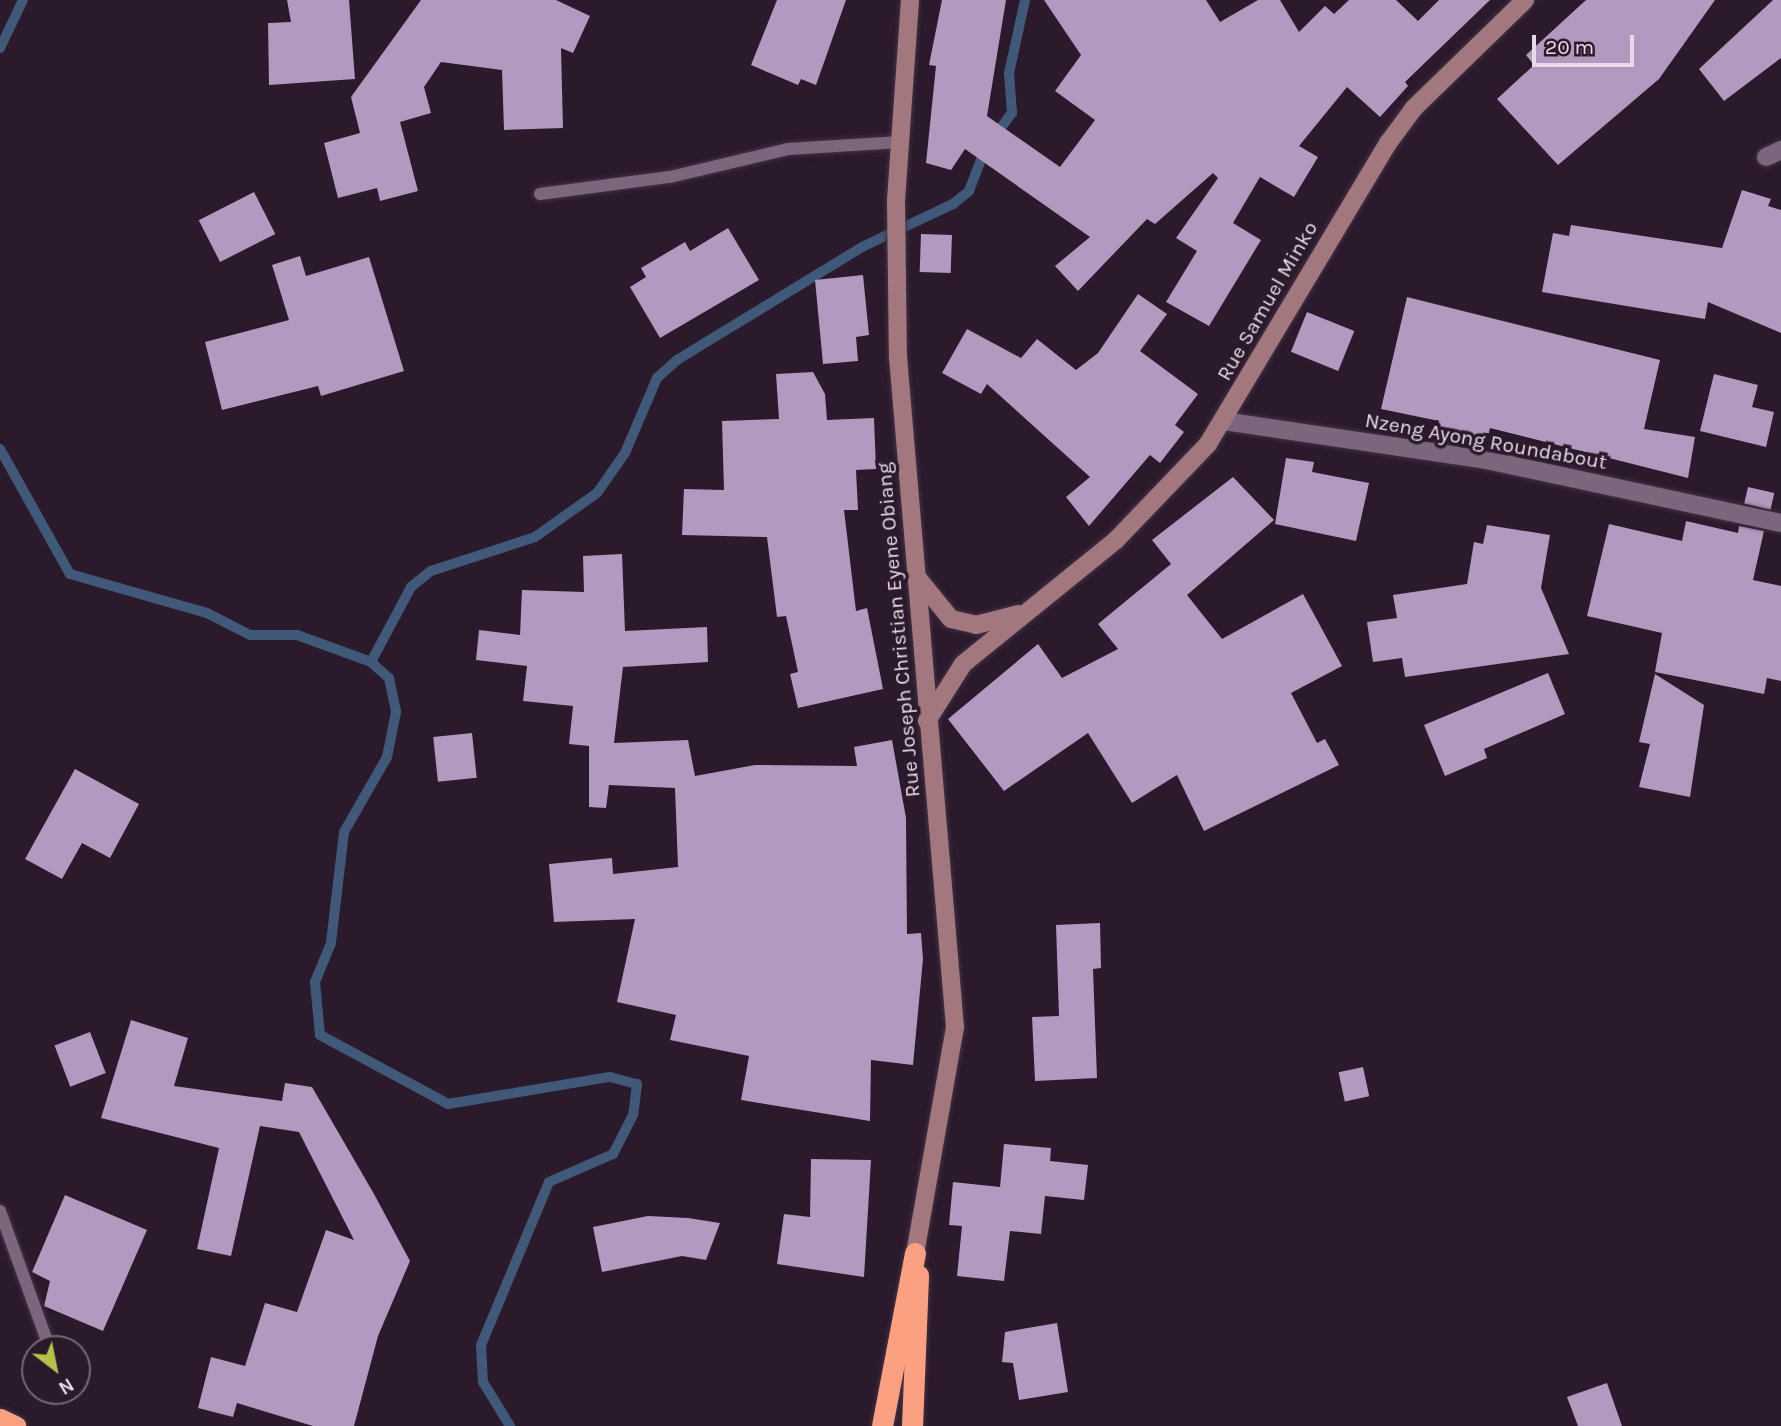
<!DOCTYPE html>
<style>
body{margin:0}
#map{position:relative;width:1781px;height:1426px;overflow:hidden;background:#2b192c;font-family:Karla,sans-serif}
div>[style]{position:absolute}
.stream>*{height:10px;margin:-5px;padding:0 5px;transform-origin:5px;border-radius:5px;background:#415979}
.building>*{inset:0;background:#b199bf;transform-origin:0 0}
.roads{filter:drop-shadow(0 0 2px #413342) drop-shadow(0 0 2px #413342)}
.lane>*{height:12px;margin:-6px;padding:0 6px;transform-origin:6px;border-radius:6px;background:#7c667d}
.street>*{height:18px;margin:-9px;padding:0 9px;transform-origin:9px;border-radius:9px;background:#7c667d}
.secondary>*{height:18px;margin:-9px;padding:0 9px;transform-origin:9px;border-radius:9px;background:#a2787e}
.highway>*{height:21px;margin:-10.5px;padding:0 10.5px;transform-origin:10.5px;border-radius:10.5px;background:#fba182}
span{translate:-50% -50%;white-space:nowrap;text-align:center;line-height:1.15;-webkit-text-stroke:7px #2b192c;paint-order:stroke}
.street-label{font-size:21px;color:#e6dae6}
.north{position:absolute;left:21px;top:1335px;width:70px;height:70px;box-sizing:border-box;background:#2b192c;border:2px solid #766676;border-radius:50%;rotate:148deg;font-size:19px;font-weight:700;line-height:28px;text-align:center;color:#e6dae6}
.north::after{content:'';display:block;margin:auto;width:24px;height:32px;background:#b5c249;clip-path:polygon(50% 0,100% 100%,50% 72%,0 100%)}
.scale{position:absolute;left:1532px;top:35px;width:102px;height:32px;box-sizing:border-box;border:4px solid #e6dae6;border-top:0;padding-left:9px;font-size:21px;line-height:24px;white-space:nowrap;color:#e6dae6;-webkit-text-stroke:5px #2b192c;paint-order:stroke}
</style>
<div id="map">
<div class="stream">
<div style="left:0;top:48px;width:53px;rotate:-64.4deg"></div>
<div style="left:995px;top:136px;width:29px;rotate:-54deg"></div>
<div style="left:1012px;top:113px;width:40px;rotate:-94.3deg"></div>
<div style="left:1009px;top:73px;width:75px;rotate:-77.6deg"></div>
<div style="left:0;top:449px;width:143px;rotate:60.8deg"></div>
<div style="left:70px;top:574px;width:142px;rotate:15.9deg"></div>
<div style="left:207px;top:613px;width:48px;rotate:27.1deg"></div>
<div style="left:250px;top:635px;width:47px"></div>
<div style="left:297px;top:635px;width:79px;rotate:20deg"></div>
<div style="left:371px;top:662px;width:24px;rotate:42deg"></div>
<div style="left:389px;top:678px;width:35px;rotate:78deg"></div>
<div style="left:396px;top:712px;width:46px;rotate:101.3deg"></div>
<div style="left:387px;top:757px;width:86px;rotate:119.8deg"></div>
<div style="left:344px;top:832px;width:112px;rotate:96.7deg"></div>
<div style="left:331px;top:943px;width:42px;rotate:112.3deg"></div>
<div style="left:315px;top:982px;width:53px;rotate:84.6deg"></div>
<div style="left:320px;top:1035px;width:145px;rotate:28.3deg"></div>
<div style="left:448px;top:1104px;width:164px;rotate:-9.5deg"></div>
<div style="left:610px;top:1077px;width:28px;rotate:15deg"></div>
<div style="left:637px;top:1084px;width:31px;rotate:97deg"></div>
<div style="left:633px;top:1115px;width:44px;rotate:117.1deg"></div>
<div style="left:613px;top:1154px;width:70px;rotate:156.4deg"></div>
<div style="left:549px;top:1182px;width:177px;rotate:112.6deg"></div>
<div style="left:481px;top:1345px;width:37px;rotate:87deg"></div>
<div style="left:483px;top:1382px;width:52px;rotate:58.5deg"></div>
<div style="left:371px;top:662px;width:85px;rotate:-61.9deg"></div>
<div style="left:411px;top:587px;width:26px;rotate:-39deg"></div>
<div style="left:431px;top:571px;width:109px;rotate:-18.1deg"></div>
<div style="left:535px;top:537px;width:76px;rotate:-35.4deg"></div>
<div style="left:597px;top:493px;width:49px;rotate:-55deg"></div>
<div style="left:625px;top:453px;width:82px;rotate:-66.9deg"></div>
<div style="left:657px;top:378px;width:27px;rotate:-42deg"></div>
<div style="left:677px;top:360px;width:219px;rotate:-31.4deg"></div>
<div style="left:864px;top:246px;width:98px;rotate:-25.3deg"></div>
<div style="left:953px;top:204px;width:21px;rotate:-39deg"></div>
<div style="left:969px;top:191px;width:45px;rotate:-69.1deg"></div>
</div>
<div class="building">
<div style="clip-path:polygon(287px 0,349px 0,355px 79px,269px 85px,268px 23px,291px 22px)"></div>
<div style="clip-path:polygon(421px 0,556px 0,590px 16px,573px 53px,561px 48px,563px 128px,504px 130px,502px 70px,441px 62px,424px 87px,431px 113px,400px 122px,418px 191px,380px 201px,377px 188px,338px 198px,324px 143px,360px 133px,351px 97px)"></div>
<div style="clip-path:polygon(777px 0,846px 0,816px 85px,801px 79px,798px 85px,751px 65px)"></div>
<div style="clip-path:polygon(942px 0,1006px 0,987px 116px,1060px 167px,1095px 120px,1055px 91px,1081px 55px,1044px 0,1206px 0,1220px 22px,1258px 0,1280px 0,1299px 32px,1325px 6px,1334px 14px,1349px 0,1396px 0,1418px 21px,1439px 0,1490px 0,1405px 82px,1408px 86px,1380px 117px,1347px 87px,1299px 146px,1318px 157px,1294px 197px,1260px 177px,1233px 223px,1261px 240px,1209px 326px,1166px 302px,1197px 251px,1176px 238px,1218px 178px,1213px 173px,1155px 224px,1147px 219px,1078px 291px,1055px 266px,1090px 237px,965px 149px,951px 170px,926px 163px,936px 66px,929px 65px)"></div>
<div style="clip-path:polygon(1586px 0,1715px 0,1659px 79px,1558px 165px,1497px 99px,1534px 65px,1526px 55px)"></div>
<div style="clip-path:polygon(1773px 0,1781px 0,1781px 58px,1724px 101px,1699px 69px)"></div>
<div style="clip-path:polygon(1742px 190px,1771px 199px,1768px 206px,1781px 210px,1781px 333px,1708px 302px,1705px 319px,1542px 292px,1553px 233px,1569px 236px,1571px 225px,1722px 248px)"></div>
<div style="left:254px;top:192px;width:47px;height:62px;rotate:63deg"></div>
<div style="clip-path:polygon(728px 228px,759px 280px,660px 338px,630px 287px,646px 277px,641px 268px,685px 242px,690px 251px)"></div>
<div style="left:921px;top:234px;width:31px;height:38px;rotate:2deg"></div>
<div style="clip-path:polygon(300px 256px,306px 276px,369px 257px,404px 371px,321px 396px,318px 386px,222px 410px,205px 342px,289px 320px,272px 265px)"></div>
<div style="clip-path:polygon(863px 275px,869px 335px,856px 337px,858px 361px,823px 364px,815px 280px)"></div>
<div style="clip-path:polygon(1138px 294px,1167px 314px,1140px 351px,1198px 394px,1175px 425px,1184px 432px,1160px 463px,1150px 455px,1089px 526px,1066px 497px,1090px 477px,987px 384px,981px 394px,942px 373px,967px 329px,1021px 358px,1037px 339px,1076px 370px,1098px 353px)"></div>
<div style="clip-path:polygon(1407px 297px,1660px 360px,1644px 429px,1695px 437px,1688px 478px,1490px 428px,1487px 441px,1462px 435px,1460px 445px,1435px 441px,1439px 421px,1381px 409px)"></div>
<div style="left:1307px;top:312px;width:51px;height:43px;rotate:22deg"></div>
<div style="clip-path:polygon(813px 372px,825px 394px,827px 420px,874px 418px,876px 469px,856px 470px,858px 510px,844px 510px,856px 611px,867px 608px,883px 689px,798px 708px,790px 674px,798px 672px,786px 616px,777px 617px,767px 537px,682px 535px,684px 489px,724px 490px,722px 421px,779px 419px,776px 374px)"></div>
<div style="clip-path:polygon(1714px 374px,1758px 385px,1752px 407px,1774px 412px,1766px 447px,1700px 431px)"></div>
<div style="clip-path:polygon(1286px 458px,1314px 462px,1312px 472px,1369px 483px,1356px 541px,1275px 524px)"></div>
<div style="clip-path:polygon(1233px 477px,1274px 520px,1187px 595px,1222px 639px,1303px 594px,1342px 666px,1291px 693px,1317px 743px,1325px 739px,1339px 765px,1204px 831px,1177px 775px,1132px 803px,1088px 733px,1004px 791px,948px 719px,1038px 644px,1062px 678px,1118px 649px,1098px 624px,1171px 564px,1152px 540px)"></div>
<div style="left:1748px;top:487px;width:27px;height:17px;rotate:13deg"></div>
<div style="clip-path:polygon(1686px 521px,1738px 533px,1739px 526px,1764px 531px,1753px 580px,1781px 586px,1781px 681px,1767px 678px,1764px 694px,1655px 672px,1662px 633px,1587px 616px,1609px 524px,1682px 541px)"></div>
<div style="clip-path:polygon(1487px 525px,1550px 535px,1541px 588px,1569px 654px,1405px 677px,1402px 658px,1373px 662px,1367px 622px,1397px 618px,1393px 595px,1467px 584px,1474px 542px,1483px 544px)"></div>
<div style="clip-path:polygon(622px 554px,625px 631px,707px 627px,708px 662px,623px 667px,614px 743px,688px 740px,695px 776px,755px 765px,857px 766px,854px 747px,892px 740px,906px 818px,907px 934px,921px 933px,923px 959px,913px 1065px,871px 1060px,870px 1121px,741px 1100px,749px 1056px,670px 1040px,676px 1015px,617px 1002px,635px 919px,554px 922px,549px 864px,612px 858px,613px 874px,678px 867px,675px 788px,609px 785px,606px 808px,589px 807px,589px 746px,569px 744px,573px 706px,523px 701px,527px 666px,476px 660px,479px 630px,520px 635px,522px 590px,584px 592px,583px 556px)"></div>
<div style="clip-path:polygon(1548px 673px,1565px 714px,1484px 749px,1487px 758px,1445px 776px,1424px 725px)"></div>
<div style="clip-path:polygon(1655px 674px,1704px 705px,1690px 797px,1639px 787px,1650px 744px,1639px 742px)"></div>
<div style="left:472px;top:733px;width:45px;height:39px;rotate:84deg"></div>
<div style="clip-path:polygon(75px 769px,139px 804px,110px 858px,82px 843px,62px 879px,25px 859px)"></div>
<div style="clip-path:polygon(1100px 923px,1101px 968px,1093px 969px,1097px 1078px,1035px 1081px,1032px 1017px,1059px 1016px,1056px 925px)"></div>
<div style="clip-path:polygon(131px 1020px,188px 1038px,174px 1086px,282px 1101px,285px 1083px,312px 1087px,374px 1194px,410px 1261px,378px 1336px,354px 1426px,313px 1426px,237px 1403px,233px 1417px,198px 1408px,211px 1357px,245px 1366px,265px 1303px,297px 1312px,326px 1230px,354px 1240px,299px 1132px,260px 1126px,231px 1256px,197px 1249px,219px 1148px,101px 1118px)"></div>
<div style="left:90px;top:1032px;width:44px;height:38px;rotate:69deg"></div>
<div style="left:1363px;top:1067px;width:30px;height:25px;rotate:78deg"></div>
<div style="clip-path:polygon(1004px 1144px,1051px 1148px,1050px 1161px,1088px 1165px,1084px 1200px,1045px 1196px,1041px 1234px,1010px 1231px,1004px 1281px,957px 1276px,962px 1226px,949px 1225px,953px 1182px,1000px 1187px)"></div>
<div style="clip-path:polygon(811px 1159px,871px 1160px,864px 1277px,777px 1264px,784px 1214px,810px 1217px)"></div>
<div style="clip-path:polygon(65px 1195px,147px 1230px,103px 1331px,44px 1306px,50px 1281px,32px 1272px)"></div>
<div style="clip-path:polygon(648px 1216px,688px 1218px,720px 1223px,706px 1260px,682px 1256px,602px 1272px,593px 1227px)"></div>
<div style="clip-path:polygon(1057px 1323px,1068px 1392px,1019px 1400px,1013px 1363px,1002px 1362px,1005px 1332px)"></div>
<div style="clip-path:polygon(1607px 1383px,1622px 1426px,1578px 1426px,1567px 1397px)"></div>
</div>
<div class="roads">
<div class="lane">
<div style="left:540px;top:194px;width:131px;rotate:-7.5deg"></div>
<div style="left:670px;top:177px;width:121px;rotate:-13.3deg"></div>
<div style="left:788px;top:149px;width:113px;rotate:-3.5deg"></div>
<div style="left:0;top:1211px;width:147px;rotate:70.1deg"></div>
</div>
<div class="street">
<div style="left:1766px;top:157px;width:17px;rotate:-25deg"></div>
<div style="left:1223px;top:421px;width:267px;rotate:8.4deg"></div>
<div style="left:1487px;top:460px;width:301px;rotate:12.1deg"></div>
</div>
<div class="secondary">
<div style="left:910px;top:0;width:201px;rotate:94deg"></div>
<div style="left:896px;top:201px;width:156px;rotate:89.3deg"></div>
<div style="left:898px;top:357px;width:672px;rotate:85.14deg"></div>
<div style="left:955px;top:1027px;width:230px;rotate:100deg"></div>
<div style="left:916px;top:576px;width:55px;rotate:50.9deg"></div>
<div style="left:951px;top:619px;width:26px;rotate:13deg"></div>
<div style="left:976px;top:625px;width:43px;rotate:-14.7deg"></div>
<div style="left:927px;top:721px;width:67px;rotate:-57.7deg"></div>
<div style="left:963px;top:664px;width:197px;rotate:-39deg"></div>
<div style="left:1116px;top:540px;width:133px;rotate:-46.2deg"></div>
<div style="left:1208px;top:444px;width:352px;rotate:-59.1deg"></div>
<div style="left:1389px;top:142px;width:42px;rotate:-53.7deg"></div>
<div style="left:1414px;top:108px;width:155px;rotate:-44.2deg"></div>
</div>
<div class="highway">
<div style="left:0;top:1419px;width:17px;rotate:25deg"></div>
<div style="left:882px;top:1426px;width:176px;rotate:-79.2deg"></div>
<div style="left:912px;top:1426px;width:151px;rotate:-87.7deg"></div>
</div>
</div>
<div class="street-label">
<span style="left:1267px;top:301px;rotate:-60deg">Rue Samuel Minko</span>
<span style="left:1486px;top:441px;rotate:10deg">Nzeng Ayong Roundabout</span>
<span style="left:898px;top:630px;rotate:-95deg">Rue Joseph Christian Eyene Obiang</span>
</div>
<div class="north">N</div>
<div class="scale">20 m</div>
</div>
